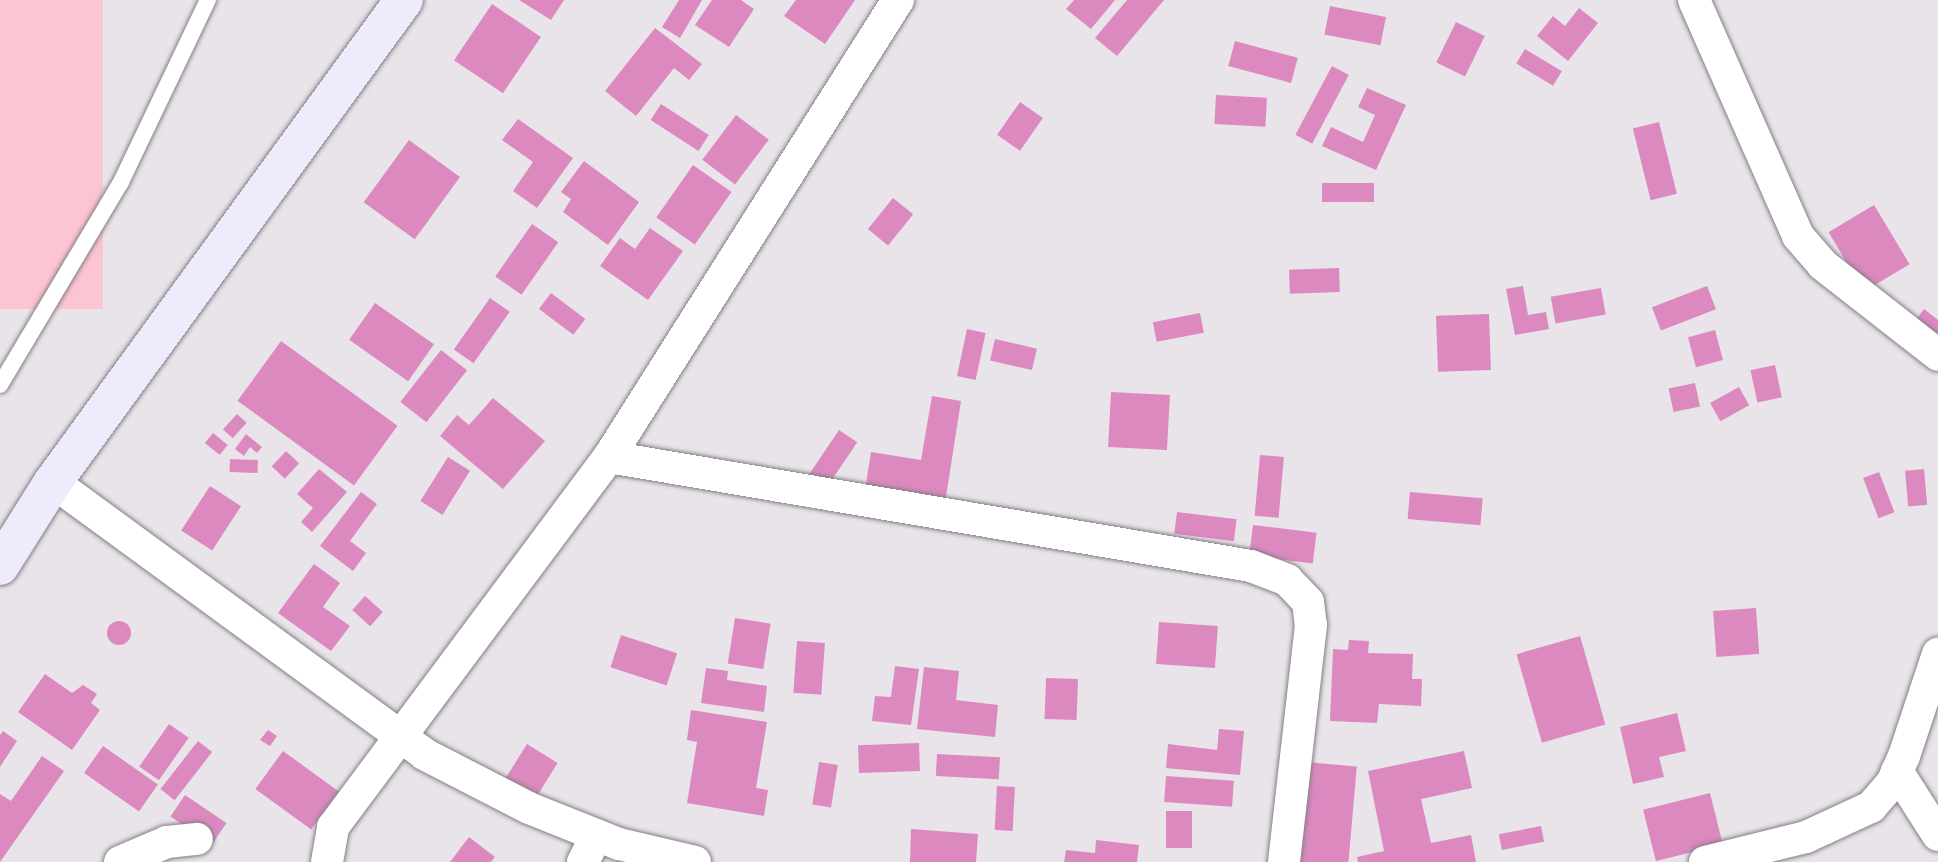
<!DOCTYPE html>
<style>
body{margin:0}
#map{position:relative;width:1938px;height:862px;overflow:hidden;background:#e9e4ea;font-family:"IBM Plex Serif",serif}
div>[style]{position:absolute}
.green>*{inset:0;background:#fdc4d1;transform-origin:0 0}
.building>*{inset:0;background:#dc89c0;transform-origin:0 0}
.round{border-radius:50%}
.roads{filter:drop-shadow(0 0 2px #837f85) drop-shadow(0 0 2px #837f85)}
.service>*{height:16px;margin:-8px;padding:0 8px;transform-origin:8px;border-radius:8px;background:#fff}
.minor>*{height:32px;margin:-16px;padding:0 16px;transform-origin:16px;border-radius:16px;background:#fff}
.secondary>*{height:38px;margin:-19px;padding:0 19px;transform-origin:19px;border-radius:19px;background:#eeebfd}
span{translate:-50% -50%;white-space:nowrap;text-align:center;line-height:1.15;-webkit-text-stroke:5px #f6f1f8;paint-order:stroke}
</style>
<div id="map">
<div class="green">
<div style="left:0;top:0;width:103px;height:309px"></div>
</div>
<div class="building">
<div style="clip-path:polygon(519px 0,564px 0,551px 20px)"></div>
<div style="clip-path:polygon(679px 0,702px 0,680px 38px,662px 27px)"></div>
<div style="clip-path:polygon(712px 0,741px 0,754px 9px,729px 47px,695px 25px)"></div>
<div style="clip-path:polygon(796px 0,855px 0,825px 44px,784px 16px)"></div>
<div style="clip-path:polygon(1074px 0,1115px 0,1091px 29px,1066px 9px)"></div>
<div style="clip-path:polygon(1127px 0,1164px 0,1117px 56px,1095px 38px)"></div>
<div style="left:492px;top:4px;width:59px;height:68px;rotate:34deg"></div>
<div style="left:1330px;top:6px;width:57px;height:29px;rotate:11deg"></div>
<div style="clip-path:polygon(1579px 8px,1598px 23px,1568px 61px,1537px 36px,1553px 16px,1565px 26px)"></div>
<div style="left:1456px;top:22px;width:32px;height:45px;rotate:26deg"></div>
<div style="clip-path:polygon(655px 28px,702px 64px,689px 80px,674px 68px,636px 116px,605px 91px)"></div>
<div style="left:1235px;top:41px;width:65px;height:26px;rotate:15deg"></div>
<div style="left:1525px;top:49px;width:43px;height:17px;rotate:31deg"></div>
<div style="left:1332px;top:66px;width:19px;height:78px;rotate:28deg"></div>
<div style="clip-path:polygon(1367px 88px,1406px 105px,1376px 170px,1322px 146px,1331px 127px,1363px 142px,1375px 115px,1358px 107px)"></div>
<div style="left:1216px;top:95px;width:51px;height:29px;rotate:3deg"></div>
<div style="left:1020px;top:102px;width:28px;height:40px;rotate:35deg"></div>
<div style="left:661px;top:104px;width:57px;height:19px;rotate:33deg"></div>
<div style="left:736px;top:115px;width:41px;height:56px;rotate:37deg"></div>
<div style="clip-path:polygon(518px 119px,573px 158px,537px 208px,513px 191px,533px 162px,502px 140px)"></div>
<div style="left:1659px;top:122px;width:74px;height:27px;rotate:76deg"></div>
<div style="left:409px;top:140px;width:63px;height:77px;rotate:36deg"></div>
<div style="clip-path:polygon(584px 161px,639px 202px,608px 245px,563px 212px,571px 199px,561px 192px)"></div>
<div style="left:693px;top:165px;width:47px;height:64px;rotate:35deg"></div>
<div style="left:1374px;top:183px;width:19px;height:52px;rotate:90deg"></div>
<div style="left:893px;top:198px;width:26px;height:40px;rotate:39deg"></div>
<div style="left:1874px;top:205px;width:69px;height:53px;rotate:59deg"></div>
<div style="left:532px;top:224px;width:32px;height:64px;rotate:35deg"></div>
<div style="clip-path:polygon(650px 228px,683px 251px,648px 300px,600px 266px,620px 238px,635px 249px)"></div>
<div style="left:1339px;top:268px;width:24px;height:50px;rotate:88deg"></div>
<div style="clip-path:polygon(1523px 286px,1528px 315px,1546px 312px,1549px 329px,1515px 335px,1506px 289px)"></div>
<div style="left:1707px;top:286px;width:25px;height:59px;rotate:69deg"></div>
<div style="left:1601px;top:288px;width:27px;height:51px;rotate:80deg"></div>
<div style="left:551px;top:293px;width:43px;height:20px;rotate:37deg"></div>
<div style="left:490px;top:298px;width:24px;height:63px;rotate:35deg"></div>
<div style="left:375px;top:303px;width:72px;height:45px;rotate:35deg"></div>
<div style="clip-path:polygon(1924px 309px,1938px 320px,1938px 350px,1910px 328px)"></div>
<div style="left:1200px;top:313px;width:20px;height:48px;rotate:79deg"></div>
<div style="left:1489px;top:314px;width:56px;height:53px;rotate:88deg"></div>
<div style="left:967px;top:329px;width:19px;height:48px;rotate:12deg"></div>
<div style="left:1715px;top:330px;width:31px;height:28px;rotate:75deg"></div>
<div style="left:995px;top:339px;width:43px;height:22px;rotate:13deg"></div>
<div style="left:281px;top:341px;width:144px;height:74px;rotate:36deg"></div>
<div style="left:441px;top:350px;width:33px;height:66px;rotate:38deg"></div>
<div style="left:1775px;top:365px;width:33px;height:25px;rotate:78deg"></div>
<div style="left:1695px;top:383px;width:24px;height:27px;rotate:78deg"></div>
<div style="left:1739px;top:387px;width:21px;height:33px;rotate:61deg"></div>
<div style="left:1111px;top:392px;width:59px;height:55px;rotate:3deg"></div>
<div style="clip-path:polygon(932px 396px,961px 401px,945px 503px,865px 490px,871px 452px,921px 460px)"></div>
<div style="clip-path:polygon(493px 398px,545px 441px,503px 489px,440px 436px,457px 415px,469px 425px)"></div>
<div style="left:237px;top:414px;width:13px;height:21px;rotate:42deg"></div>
<div style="left:839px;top:430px;width:22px;height:59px;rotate:34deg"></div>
<div style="left:213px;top:433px;width:19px;height:13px;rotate:39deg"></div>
<div style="clip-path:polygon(246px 434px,262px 447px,257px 453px,250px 447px,244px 456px,235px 449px)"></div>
<div style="left:286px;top:451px;width:18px;height:21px;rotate:43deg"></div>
<div style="left:1260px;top:455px;width:24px;height:61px;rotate:5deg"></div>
<div style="left:448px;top:457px;width:26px;height:52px;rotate:32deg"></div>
<div style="left:230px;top:459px;width:28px;height:13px;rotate:2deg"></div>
<div style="clip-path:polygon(319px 469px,347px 492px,312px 532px,301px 522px,313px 508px,297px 494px)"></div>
<div style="left:1924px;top:469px;width:36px;height:19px;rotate:85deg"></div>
<div style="left:1879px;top:472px;width:43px;height:17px;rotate:69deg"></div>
<div style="left:210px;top:486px;width:37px;height:53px;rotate:33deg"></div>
<div style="clip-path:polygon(361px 492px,377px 504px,350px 541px,366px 553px,353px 571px,320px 546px)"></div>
<div style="left:1410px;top:492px;width:73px;height:27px;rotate:5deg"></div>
<div style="left:1177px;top:512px;width:60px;height:22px;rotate:7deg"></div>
<div style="left:1253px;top:525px;width:64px;height:31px;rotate:7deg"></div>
<div style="clip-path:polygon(314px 564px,340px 583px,323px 607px,350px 626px,331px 651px,278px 613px)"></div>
<div style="left:365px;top:596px;width:24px;height:19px;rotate:42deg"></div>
<div style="left:1756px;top:608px;width:46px;height:43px;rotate:86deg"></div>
<div style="left:735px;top:618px;width:36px;height:46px;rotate:9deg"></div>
<div class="round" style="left:107px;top:621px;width:24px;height:24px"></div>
<div style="left:1159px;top:622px;width:59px;height:42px;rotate:4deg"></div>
<div style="left:621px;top:635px;width:59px;height:34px;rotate:18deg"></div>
<div style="left:1580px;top:636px;width:92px;height:66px;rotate:74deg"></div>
<div style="clip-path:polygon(1349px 640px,1369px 641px,1368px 653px,1413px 654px,1412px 679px,1422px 679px,1421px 706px,1379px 704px,1377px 723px,1330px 721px,1333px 649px,1348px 650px)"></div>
<div style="left:797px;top:641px;width:28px;height:52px;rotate:4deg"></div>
<div style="clip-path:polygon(895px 666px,919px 669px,911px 725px,872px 721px,875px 696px,891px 697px)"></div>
<div style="clip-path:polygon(924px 667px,959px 671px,956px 700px,998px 705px,995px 737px,917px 729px)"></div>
<div style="clip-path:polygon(706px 668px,728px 671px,727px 680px,767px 686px,764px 712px,701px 703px)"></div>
<div style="clip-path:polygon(45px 674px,72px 693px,83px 685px,97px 694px,91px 703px,100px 710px,72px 750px,18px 712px)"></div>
<div style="left:1046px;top:678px;width:32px;height:41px;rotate:2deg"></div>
<div style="clip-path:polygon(691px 710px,767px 722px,756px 788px,768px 790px,764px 816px,687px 803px,697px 742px,687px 740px)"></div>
<div style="clip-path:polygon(1677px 713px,1686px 751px,1659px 757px,1664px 777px,1633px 784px,1620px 727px)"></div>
<div style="left:169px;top:724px;width:24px;height:52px;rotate:35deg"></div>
<div style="clip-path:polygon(1219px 729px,1244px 731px,1240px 775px,1166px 768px,1168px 744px,1217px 750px)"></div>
<div style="clip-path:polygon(268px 730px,277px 736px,270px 746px,260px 740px)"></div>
<div style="clip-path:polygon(3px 731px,17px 741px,0 767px,0 735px)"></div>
<div style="left:198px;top:741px;width:18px;height:61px;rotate:38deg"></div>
<div style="left:919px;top:743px;width:28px;height:61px;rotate:88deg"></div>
<div style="left:527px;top:744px;width:36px;height:52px;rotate:32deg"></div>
<div style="left:103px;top:746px;width:67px;height:33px;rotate:35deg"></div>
<div style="left:283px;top:751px;width:69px;height:47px;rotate:36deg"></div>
<div style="clip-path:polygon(1464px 751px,1472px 788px,1421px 799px,1431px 843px,1471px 835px,1476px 862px,1358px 862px,1357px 857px,1384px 851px,1368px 771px)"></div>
<div style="left:937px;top:754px;width:63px;height:22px;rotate:3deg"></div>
<div style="clip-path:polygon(42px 756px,64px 771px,0 862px,0 794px,11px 801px)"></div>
<div style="left:819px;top:762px;width:19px;height:43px;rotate:9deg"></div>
<div style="left:1305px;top:762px;width:52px;height:100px;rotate:5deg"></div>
<div style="left:1166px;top:776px;width:68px;height:26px;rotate:4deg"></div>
<div style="left:997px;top:786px;width:18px;height:44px;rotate:3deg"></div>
<div style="left:1710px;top:793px;width:53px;height:69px;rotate:76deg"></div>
<div style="left:185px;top:795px;width:50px;height:26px;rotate:34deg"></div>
<div style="left:1192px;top:811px;width:37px;height:26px;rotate:90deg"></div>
<div style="left:1541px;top:826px;width:16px;height:43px;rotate:79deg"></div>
<div style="clip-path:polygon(911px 829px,978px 834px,976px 862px,910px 862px)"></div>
<div style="clip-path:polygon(469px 837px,495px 857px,491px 862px,450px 862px)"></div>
<div style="clip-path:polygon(1096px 840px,1139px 845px,1137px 862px,1064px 862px,1066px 850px,1095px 853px)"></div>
</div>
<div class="roads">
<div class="service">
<div style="left:0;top:385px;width:236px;rotate:-59.2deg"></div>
<div style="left:121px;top:182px;width:202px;rotate:-64.5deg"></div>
</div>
<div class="minor">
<div style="left:1694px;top:0;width:258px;rotate:66.2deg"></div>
<div style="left:1798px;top:236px;width:38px;rotate:49deg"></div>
<div style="left:1823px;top:265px;width:146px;rotate:38deg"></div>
<div style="left:609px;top:457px;width:651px;rotate:9.64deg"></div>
<div style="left:1251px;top:566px;width:39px;rotate:21deg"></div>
<div style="left:1287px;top:580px;width:30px;rotate:46deg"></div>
<div style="left:1308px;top:602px;width:23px;rotate:83deg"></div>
<div style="left:1311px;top:625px;width:239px;rotate:96.5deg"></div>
<div style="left:53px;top:482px;width:460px;rotate:36.2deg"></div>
<div style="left:424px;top:754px;width:118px;rotate:27.2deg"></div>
<div style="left:529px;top:808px;width:97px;rotate:21.8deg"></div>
<div style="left:619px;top:844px;width:78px;rotate:13.3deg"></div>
<div style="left:1897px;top:771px;width:76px;rotate:57.4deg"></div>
<div style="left:120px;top:862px;width:51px;rotate:-23.1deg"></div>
<div style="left:167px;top:842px;width:30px;rotate:-6deg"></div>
<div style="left:327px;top:862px;width:36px;rotate:-80deg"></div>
<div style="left:333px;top:827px;width:462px;rotate:-53.3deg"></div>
<div style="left:609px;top:457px;width:541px;rotate:-57.69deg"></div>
<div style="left:583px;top:862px;width:30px;rotate:-63deg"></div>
<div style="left:1705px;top:862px;width:104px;rotate:-13.9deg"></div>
<div style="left:1806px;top:837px;width:72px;rotate:-24.8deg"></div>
<div style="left:1871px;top:807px;width:32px;rotate:-49deg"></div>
<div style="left:1892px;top:783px;width:30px;rotate:-66deg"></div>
<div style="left:1904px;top:756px;width:108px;rotate:-71.6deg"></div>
</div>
<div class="secondary">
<div style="left:0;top:566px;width:99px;rotate:-57.8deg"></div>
<div style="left:53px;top:482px;width:596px;rotate:-53.94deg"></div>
</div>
</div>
</div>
